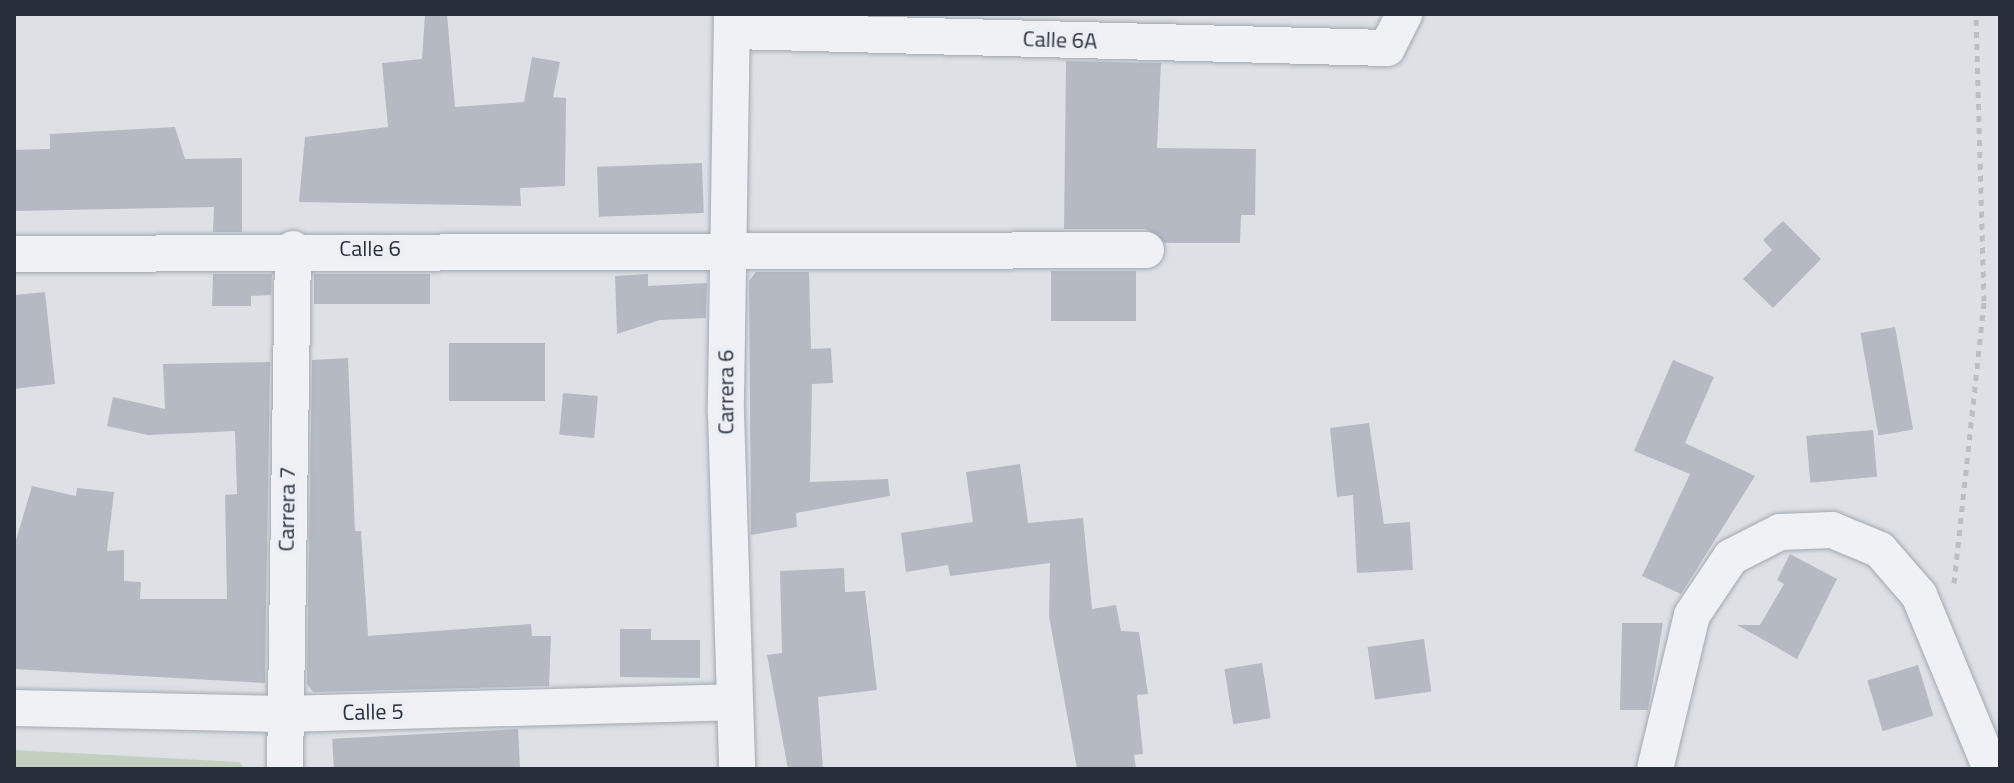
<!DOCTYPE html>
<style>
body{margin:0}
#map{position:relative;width:2014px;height:783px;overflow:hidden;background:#dde1e6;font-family:"Titillium Web",sans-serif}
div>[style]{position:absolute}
.green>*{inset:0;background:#c3cfbf}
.building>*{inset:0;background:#b5bac2;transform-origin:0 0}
.path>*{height:5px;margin-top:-2.5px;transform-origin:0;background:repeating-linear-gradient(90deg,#bbbfc4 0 6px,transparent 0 12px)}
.roads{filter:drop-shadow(0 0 2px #a3a8af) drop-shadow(0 0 2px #a3a8af)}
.minor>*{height:36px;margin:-18px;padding:0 18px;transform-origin:18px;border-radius:18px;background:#eff1f4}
span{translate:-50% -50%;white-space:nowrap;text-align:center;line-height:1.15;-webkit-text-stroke:8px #eceff4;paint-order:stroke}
.street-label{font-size:22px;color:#282f3b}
.frame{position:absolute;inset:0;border:16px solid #282f3b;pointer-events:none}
</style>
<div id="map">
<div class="green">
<div style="clip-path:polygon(14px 750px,239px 762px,245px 769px,14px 769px)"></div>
</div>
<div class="building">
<div style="clip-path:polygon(425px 14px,447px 14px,455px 107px,524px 102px,532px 57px,560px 62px,553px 97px,566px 98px,565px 186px,520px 188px,521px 206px,299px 202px,305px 137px,388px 127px,382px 63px,422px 59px)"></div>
<div style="clip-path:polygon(1066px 61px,1161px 63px,1157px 148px,1256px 149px,1255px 215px,1241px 215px,1240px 243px,1165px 243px,1146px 229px,1064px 229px)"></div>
<div style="clip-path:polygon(175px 127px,185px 159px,242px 158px,242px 232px,213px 232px,214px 207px,14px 211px,14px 150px,50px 149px,50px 134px)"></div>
<div style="left:702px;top:163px;width:50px;height:105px;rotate:88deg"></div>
<div style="clip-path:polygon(1783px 221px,1821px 259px,1773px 308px,1743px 279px,1772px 250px,1763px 240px)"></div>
<div style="left:1051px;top:271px;width:85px;height:50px"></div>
<div style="clip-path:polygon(756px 272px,809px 272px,811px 349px,831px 348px,833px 383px,812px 384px,810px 482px,888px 479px,890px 496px,796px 513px,797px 527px,751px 535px,749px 281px)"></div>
<div style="clip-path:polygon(213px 274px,272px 274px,271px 295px,251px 296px,251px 306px,212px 306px)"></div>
<div style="left:314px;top:274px;width:116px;height:30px"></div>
<div style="clip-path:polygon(648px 274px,648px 286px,707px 283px,706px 318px,660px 320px,617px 334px,615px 276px)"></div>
<div style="clip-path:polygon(45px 292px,55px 384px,14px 389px,14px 295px)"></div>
<div style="left:1895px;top:327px;width:104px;height:35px;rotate:80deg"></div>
<div style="left:545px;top:343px;width:58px;height:96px;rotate:90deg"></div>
<div style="clip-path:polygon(348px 358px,355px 531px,361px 531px,368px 636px,531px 624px,532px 636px,551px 636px,549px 686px,313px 692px,307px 684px,312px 360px)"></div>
<div style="clip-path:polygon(1673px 360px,1714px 377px,1685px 443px,1755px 476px,1681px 594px,1642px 576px,1690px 474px,1634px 451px)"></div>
<div style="clip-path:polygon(270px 362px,265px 683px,14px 669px,14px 547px,32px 486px,76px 496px,77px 488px,114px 492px,107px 551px,124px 550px,124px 581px,141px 582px,140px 599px,227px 599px,225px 495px,237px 494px,235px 431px,148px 435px,107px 426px,113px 397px,165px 409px,163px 364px)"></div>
<div style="left:563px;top:393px;width:35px;height:42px;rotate:5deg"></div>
<div style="clip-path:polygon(1369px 423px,1384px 524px,1410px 522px,1413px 570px,1357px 573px,1353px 495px,1337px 497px,1330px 428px)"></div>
<div style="left:1873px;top:430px;width:47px;height:67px;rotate:85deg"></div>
<div style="clip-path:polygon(1020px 464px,1028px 523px,1083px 518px,1092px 609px,1116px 605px,1121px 631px,1139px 632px,1148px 694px,1137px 695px,1143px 754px,1134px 755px,1136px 769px,1077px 769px,1049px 616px,1050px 563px,950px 576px,948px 565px,906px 572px,901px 533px,973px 522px,966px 472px)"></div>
<div style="clip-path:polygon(1790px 554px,1837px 579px,1797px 659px,1737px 625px,1760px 625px,1784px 584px,1777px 580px)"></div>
<div style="clip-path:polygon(844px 568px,845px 592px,865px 591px,877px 690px,818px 697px,823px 769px,788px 769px,767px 655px,782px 653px,780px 571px)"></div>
<div style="clip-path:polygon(1622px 623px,1663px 623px,1648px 710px,1620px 710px)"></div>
<div style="clip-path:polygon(620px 629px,651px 629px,651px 640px,700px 640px,700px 678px,620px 677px)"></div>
<div style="left:1424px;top:639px;width:53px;height:57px;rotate:82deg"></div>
<div style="left:1262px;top:663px;width:56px;height:38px;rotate:81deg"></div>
<div style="left:1918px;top:665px;width:53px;height:53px;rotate:73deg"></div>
<div style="left:518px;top:729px;width:40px;height:186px;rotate:87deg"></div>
</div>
<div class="path">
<div style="left:1954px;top:583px;width:284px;rotate:-83.9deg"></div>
<div style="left:1984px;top:301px;width:287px;rotate:-91.6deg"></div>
</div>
<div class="roads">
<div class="minor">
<div style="left:732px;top:14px;width:399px;rotate:90.9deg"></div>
<div style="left:726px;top:413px;width:356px;rotate:88.2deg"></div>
<div style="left:733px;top:31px;width:654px;rotate:1.49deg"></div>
<div style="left:1387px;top:48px;width:38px;rotate:-63deg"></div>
<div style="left:14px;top:254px;width:1132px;rotate:-0.2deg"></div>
<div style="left:14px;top:708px;width:268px;rotate:1.3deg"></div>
<div style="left:282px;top:714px;width:451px;rotate:-1.5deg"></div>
<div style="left:285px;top:769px;width:520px;rotate:-89.12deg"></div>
<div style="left:1655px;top:769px;width:158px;rotate:-76.5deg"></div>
<div style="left:1692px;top:615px;width:70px;rotate:-56.1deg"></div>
<div style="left:1731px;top:557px;width:55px;rotate:-27deg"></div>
<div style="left:1780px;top:532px;width:52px;rotate:-2.2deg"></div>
<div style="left:1832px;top:530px;width:52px;rotate:22.6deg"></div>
<div style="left:1880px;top:550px;width:60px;rotate:49.1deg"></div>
<div style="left:1919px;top:595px;width:188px;rotate:67.5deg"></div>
</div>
</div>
<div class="street-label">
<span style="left:1060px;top:40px;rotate:2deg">Calle 6A</span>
<span style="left:370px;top:249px">Calle 6</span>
<span style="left:726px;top:392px;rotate:-90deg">Carrera 6</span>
<span style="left:287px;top:509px;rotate:-89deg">Carrera 7</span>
<span style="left:373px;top:712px;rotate:-1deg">Calle 5</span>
</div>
<div class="frame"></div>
</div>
